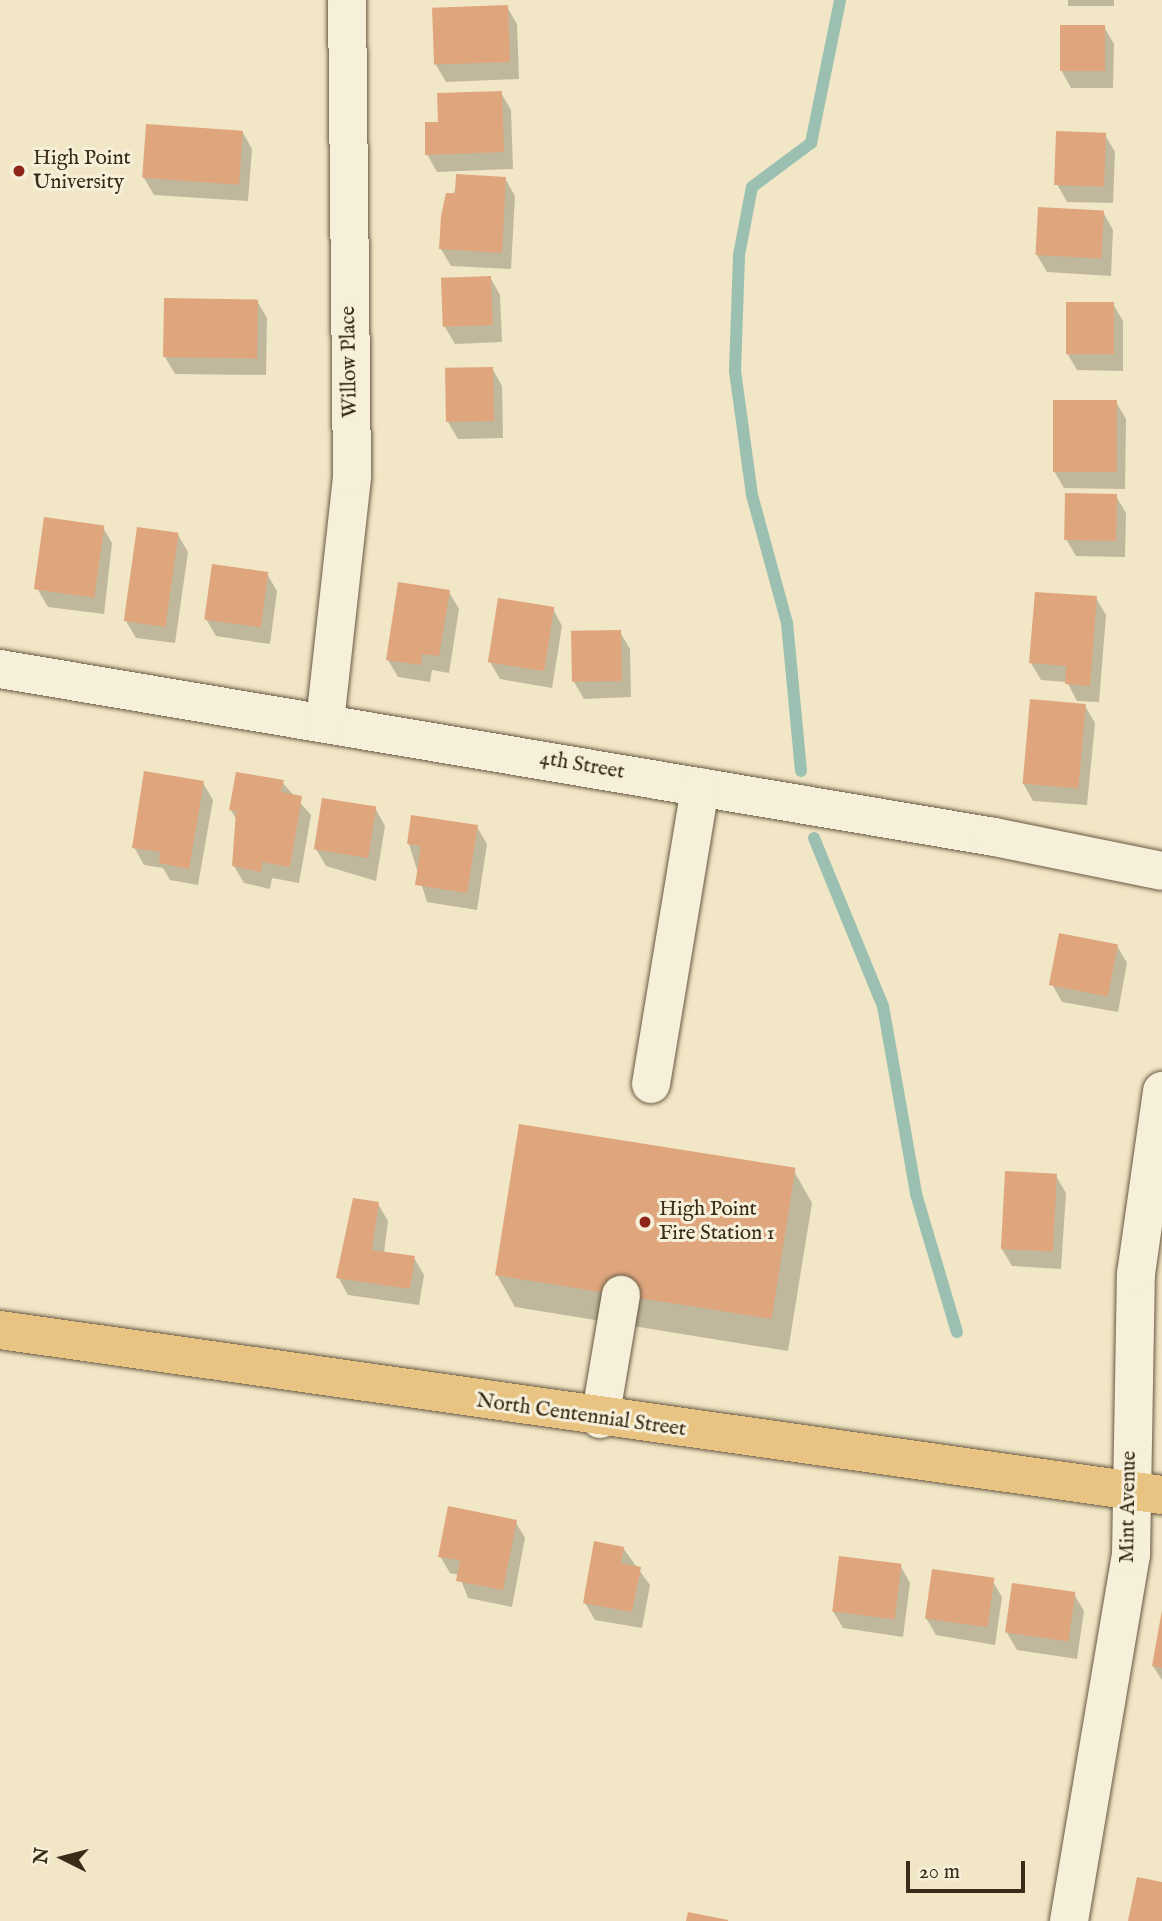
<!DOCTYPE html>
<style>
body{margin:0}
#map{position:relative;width:1162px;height:1921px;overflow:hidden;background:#f1e6c5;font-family:"IM FELL English",serif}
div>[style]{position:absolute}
.shadow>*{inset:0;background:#0003;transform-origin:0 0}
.stream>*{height:12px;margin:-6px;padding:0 6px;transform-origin:6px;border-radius:6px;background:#9bc0b1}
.building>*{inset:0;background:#dfa67e;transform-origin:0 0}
.roads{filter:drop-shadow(0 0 2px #685943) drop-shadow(0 0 2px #685943)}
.minor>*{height:38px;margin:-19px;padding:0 19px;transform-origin:19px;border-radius:19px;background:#f6efd9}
.major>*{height:38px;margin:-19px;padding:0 19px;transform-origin:19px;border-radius:19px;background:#e8c382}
.dots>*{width:19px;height:19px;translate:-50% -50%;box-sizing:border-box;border:4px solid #f6efd9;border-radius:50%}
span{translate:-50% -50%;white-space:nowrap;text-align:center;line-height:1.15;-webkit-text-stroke:6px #f6efd9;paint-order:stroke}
.poi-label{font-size:21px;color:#3a2a18}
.left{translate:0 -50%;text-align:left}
.street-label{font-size:21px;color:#3a2a18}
.north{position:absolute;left:28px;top:1823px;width:70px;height:70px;-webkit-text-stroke:5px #f6efd9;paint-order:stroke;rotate:276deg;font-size:19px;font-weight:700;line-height:28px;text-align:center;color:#3a2a18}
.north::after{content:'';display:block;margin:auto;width:24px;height:32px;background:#3a2a18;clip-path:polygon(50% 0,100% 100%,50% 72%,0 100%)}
.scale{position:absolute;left:906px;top:1861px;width:119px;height:32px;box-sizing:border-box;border:4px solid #3a2a18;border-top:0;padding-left:9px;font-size:21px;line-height:24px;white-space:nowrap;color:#3a2a18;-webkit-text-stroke:5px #f6efd9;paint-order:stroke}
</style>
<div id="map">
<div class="shadow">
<div style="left:1068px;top:0;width:46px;height:6px"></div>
<div style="clip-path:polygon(507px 7px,517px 24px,519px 79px,446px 82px,436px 65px,434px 10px)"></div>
<div style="clip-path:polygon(1104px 27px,1114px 44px,1113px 88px,1071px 88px,1061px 70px)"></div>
<div style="clip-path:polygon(501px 93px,511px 110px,513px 169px,437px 172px,427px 154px,440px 123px)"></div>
<div style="clip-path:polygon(242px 131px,252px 149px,248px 201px,154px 195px,144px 178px)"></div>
<div style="clip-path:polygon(1105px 135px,1115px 152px,1113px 203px,1067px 202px,1057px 184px)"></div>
<div style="clip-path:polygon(458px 176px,505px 178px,515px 196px,511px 269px,451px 266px,441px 249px)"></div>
<div style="clip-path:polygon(1103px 212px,1113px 230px,1111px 276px,1047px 272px,1037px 255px)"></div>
<div style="clip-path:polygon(490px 277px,500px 295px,502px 342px,455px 344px,445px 327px)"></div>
<div style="clip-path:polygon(257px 301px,267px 318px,266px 375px,175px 374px,165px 357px)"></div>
<div style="clip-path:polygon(1113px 304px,1123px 321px,1123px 371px,1077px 370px,1067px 353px)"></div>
<div style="clip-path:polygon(492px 368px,502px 386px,503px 438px,458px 439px,448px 422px)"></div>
<div style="clip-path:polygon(1116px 402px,1126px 419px,1125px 489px,1064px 488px,1054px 471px)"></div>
<div style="clip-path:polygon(1116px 496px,1126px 513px,1125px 557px,1076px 556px,1066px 539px)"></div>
<div style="clip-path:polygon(102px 526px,112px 543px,104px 614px,48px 607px,38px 590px)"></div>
<div style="clip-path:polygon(178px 535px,188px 552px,175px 643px,136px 638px,126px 621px)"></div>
<div style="clip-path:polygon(267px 574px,277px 591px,270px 644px,216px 636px,206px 619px)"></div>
<div style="clip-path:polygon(449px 592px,459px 609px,449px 673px,432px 670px,430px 682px,398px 677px,388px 660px)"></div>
<div style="clip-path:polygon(1096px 598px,1106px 615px,1099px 702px,1077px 701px,1067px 682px,1041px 680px,1031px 663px)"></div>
<div style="clip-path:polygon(553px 609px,562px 626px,552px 688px,500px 679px,490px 662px)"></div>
<div style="clip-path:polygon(620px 632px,630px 649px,631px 697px,584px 699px,574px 682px)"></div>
<div style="clip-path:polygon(1085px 706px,1095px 723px,1087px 805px,1033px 801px,1023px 783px)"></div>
<div style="clip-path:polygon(282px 782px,311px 815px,299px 883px,272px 878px,270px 889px,244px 883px,234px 866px,237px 821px,231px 810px)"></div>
<div style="clip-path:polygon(203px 783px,213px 800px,198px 885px,170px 880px,163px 868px,144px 865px,134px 847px)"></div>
<div style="clip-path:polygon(375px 808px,385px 826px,376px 881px,326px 866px,316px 849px)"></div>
<div style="clip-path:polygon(477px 827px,487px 844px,477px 910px,427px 902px,409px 844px)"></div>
<div style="clip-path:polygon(1117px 946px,1127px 963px,1118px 1012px,1062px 1002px,1052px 984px)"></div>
<div style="clip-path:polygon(794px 1171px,812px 1203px,788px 1351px,515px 1307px,497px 1275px)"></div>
<div style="clip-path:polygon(1056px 1176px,1066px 1193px,1061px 1269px,1012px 1266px,1002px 1249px)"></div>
<div style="clip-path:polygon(378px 1204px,388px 1221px,384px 1253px,414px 1258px,424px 1275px,419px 1305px,348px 1295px,338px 1277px)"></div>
<div style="clip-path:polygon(515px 1521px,525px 1538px,512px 1607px,468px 1598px,459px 1575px,450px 1573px,440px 1556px)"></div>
<div style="clip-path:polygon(623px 1548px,650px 1585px,642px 1628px,595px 1620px,585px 1603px)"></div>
<div style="clip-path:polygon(900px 1565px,910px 1583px,903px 1637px,843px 1628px,833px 1611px)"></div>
<div style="clip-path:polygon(992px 1580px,1002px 1597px,995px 1645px,936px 1635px,926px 1618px)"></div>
<div style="clip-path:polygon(1074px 1594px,1084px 1611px,1077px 1659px,1017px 1650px,1007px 1633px)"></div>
<div style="clip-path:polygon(1162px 1612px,1162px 1680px,1153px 1666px)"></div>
</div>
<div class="stream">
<div style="left:801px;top:771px;width:149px;rotate:-95.4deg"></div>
<div style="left:787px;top:623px;width:133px;rotate:-105.3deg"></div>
<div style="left:752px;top:495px;width:125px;rotate:-97.8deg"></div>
<div style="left:735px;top:371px;width:116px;rotate:-88deg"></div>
<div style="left:739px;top:255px;width:69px;rotate:-79.2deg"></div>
<div style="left:752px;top:187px;width:74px;rotate:-36.7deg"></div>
<div style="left:811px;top:143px;width:146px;rotate:-78.5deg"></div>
<div style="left:814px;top:838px;width:182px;rotate:67.7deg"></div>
<div style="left:883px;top:1006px;width:191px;rotate:80deg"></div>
<div style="left:916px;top:1194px;width:144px;rotate:73.5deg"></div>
</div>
<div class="building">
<div style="left:508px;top:5px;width:57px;height:76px;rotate:88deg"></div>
<div style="left:1060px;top:25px;width:45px;height:46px"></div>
<div style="clip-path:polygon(502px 91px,504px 152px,425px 155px,425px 122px,438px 122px,437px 93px)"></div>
<div style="left:146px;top:124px;width:97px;height:54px;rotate:4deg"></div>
<div style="left:1056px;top:131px;width:50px;height:54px;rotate:2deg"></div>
<div style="clip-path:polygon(456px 174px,506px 177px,502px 253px,439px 249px,441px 216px,446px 193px,455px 193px)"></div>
<div style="left:1038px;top:207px;width:66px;height:48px;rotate:3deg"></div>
<div style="left:491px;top:276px;width:49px;height:50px;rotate:88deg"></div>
<div style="left:164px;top:298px;width:94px;height:59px;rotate:1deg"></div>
<div style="left:1066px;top:302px;width:48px;height:52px"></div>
<div style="left:493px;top:367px;width:54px;height:48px;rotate:89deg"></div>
<div style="left:1053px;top:400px;width:64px;height:72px"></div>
<div style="left:1065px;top:493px;width:52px;height:47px;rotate:1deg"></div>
<div style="left:44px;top:517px;width:61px;height:73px;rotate:8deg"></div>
<div style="left:137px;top:527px;width:42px;height:95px;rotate:8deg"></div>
<div style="left:212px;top:564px;width:57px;height:56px;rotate:8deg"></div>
<div style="clip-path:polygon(398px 582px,450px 590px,439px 656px,422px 654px,421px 665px,386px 660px)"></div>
<div style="clip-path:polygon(1035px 592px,1097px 596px,1090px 686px,1065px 684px,1066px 666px,1029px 663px)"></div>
<div style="left:498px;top:598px;width:57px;height:65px;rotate:9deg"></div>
<div style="left:621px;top:630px;width:51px;height:50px;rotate:89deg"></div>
<div style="left:1030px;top:699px;width:56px;height:85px;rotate:5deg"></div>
<div style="clip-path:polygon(144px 771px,204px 781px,189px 869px,159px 863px,160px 852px,132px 848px)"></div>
<div style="clip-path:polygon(236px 772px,284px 780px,281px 792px,302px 796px,290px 867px,262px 862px,261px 872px,232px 866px,236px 811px,229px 810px)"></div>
<div style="left:322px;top:798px;width:55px;height:52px;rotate:9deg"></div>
<div style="clip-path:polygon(411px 815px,478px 825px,467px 893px,415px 885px,421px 846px,407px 844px)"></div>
<div style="left:1059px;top:933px;width:60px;height:53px;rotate:11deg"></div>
<div style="left:519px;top:1124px;width:280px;height:153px;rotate:9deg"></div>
<div style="left:1005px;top:1171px;width:52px;height:78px;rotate:3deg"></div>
<div style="clip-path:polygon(353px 1198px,379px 1202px,372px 1250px,415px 1256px,410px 1289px,336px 1278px)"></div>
<div style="clip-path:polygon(448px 1506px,517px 1520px,503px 1590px,456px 1581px,460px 1560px,438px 1557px)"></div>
<div style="clip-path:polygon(594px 1541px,624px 1547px,621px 1563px,641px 1567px,632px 1612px,583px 1603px)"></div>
<div style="left:839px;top:1556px;width:63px;height:56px;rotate:7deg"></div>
<div style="left:932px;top:1569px;width:63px;height:50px;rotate:8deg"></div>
<div style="left:1012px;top:1583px;width:64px;height:50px;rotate:8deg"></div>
<div style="clip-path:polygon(1162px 1610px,1162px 1668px,1152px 1666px)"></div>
<div style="clip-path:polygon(1137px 1877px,1162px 1882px,1162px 1921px,1128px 1921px)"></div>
<div style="clip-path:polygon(688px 1912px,728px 1920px,728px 1921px,686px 1921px)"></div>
</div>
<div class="roads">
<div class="minor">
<div style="left:0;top:669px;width:1008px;rotate:9.59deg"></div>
<div style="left:994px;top:837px;width:171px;rotate:11.4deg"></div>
<div style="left:325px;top:722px;width:247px;rotate:-83.7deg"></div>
<div style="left:352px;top:476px;width:476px;rotate:-90.6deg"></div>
<div style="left:651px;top:1084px;width:301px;rotate:-80.6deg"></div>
<div style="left:600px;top:1419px;width:126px;rotate:-80.4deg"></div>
<div style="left:1069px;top:1921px;width:371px;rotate:-80.4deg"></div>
<div style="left:1131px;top:1555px;width:281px;rotate:-89deg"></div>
<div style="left:1136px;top:1274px;width:185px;rotate:-81.9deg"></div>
</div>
<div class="major">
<div style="left:0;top:1330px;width:1174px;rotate:8.08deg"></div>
</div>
</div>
<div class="dots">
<div style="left:19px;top:171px;background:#8f2418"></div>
<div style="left:645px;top:1222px;background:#8f2418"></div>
</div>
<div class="poi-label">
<span class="left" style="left:33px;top:171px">High Point<br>University</span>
<span class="left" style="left:659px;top:1222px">High Point<br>Fire Station 1</span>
</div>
<div class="street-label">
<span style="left:350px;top:362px;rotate:-91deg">Willow Place</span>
<span style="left:582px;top:766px;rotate:10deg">4th Street</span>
<span style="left:581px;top:1416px;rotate:8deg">North Centennial Street</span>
<span style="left:1129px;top:1507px;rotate:-89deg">Mint Avenue</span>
</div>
<div class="north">N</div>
<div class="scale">20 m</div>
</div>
